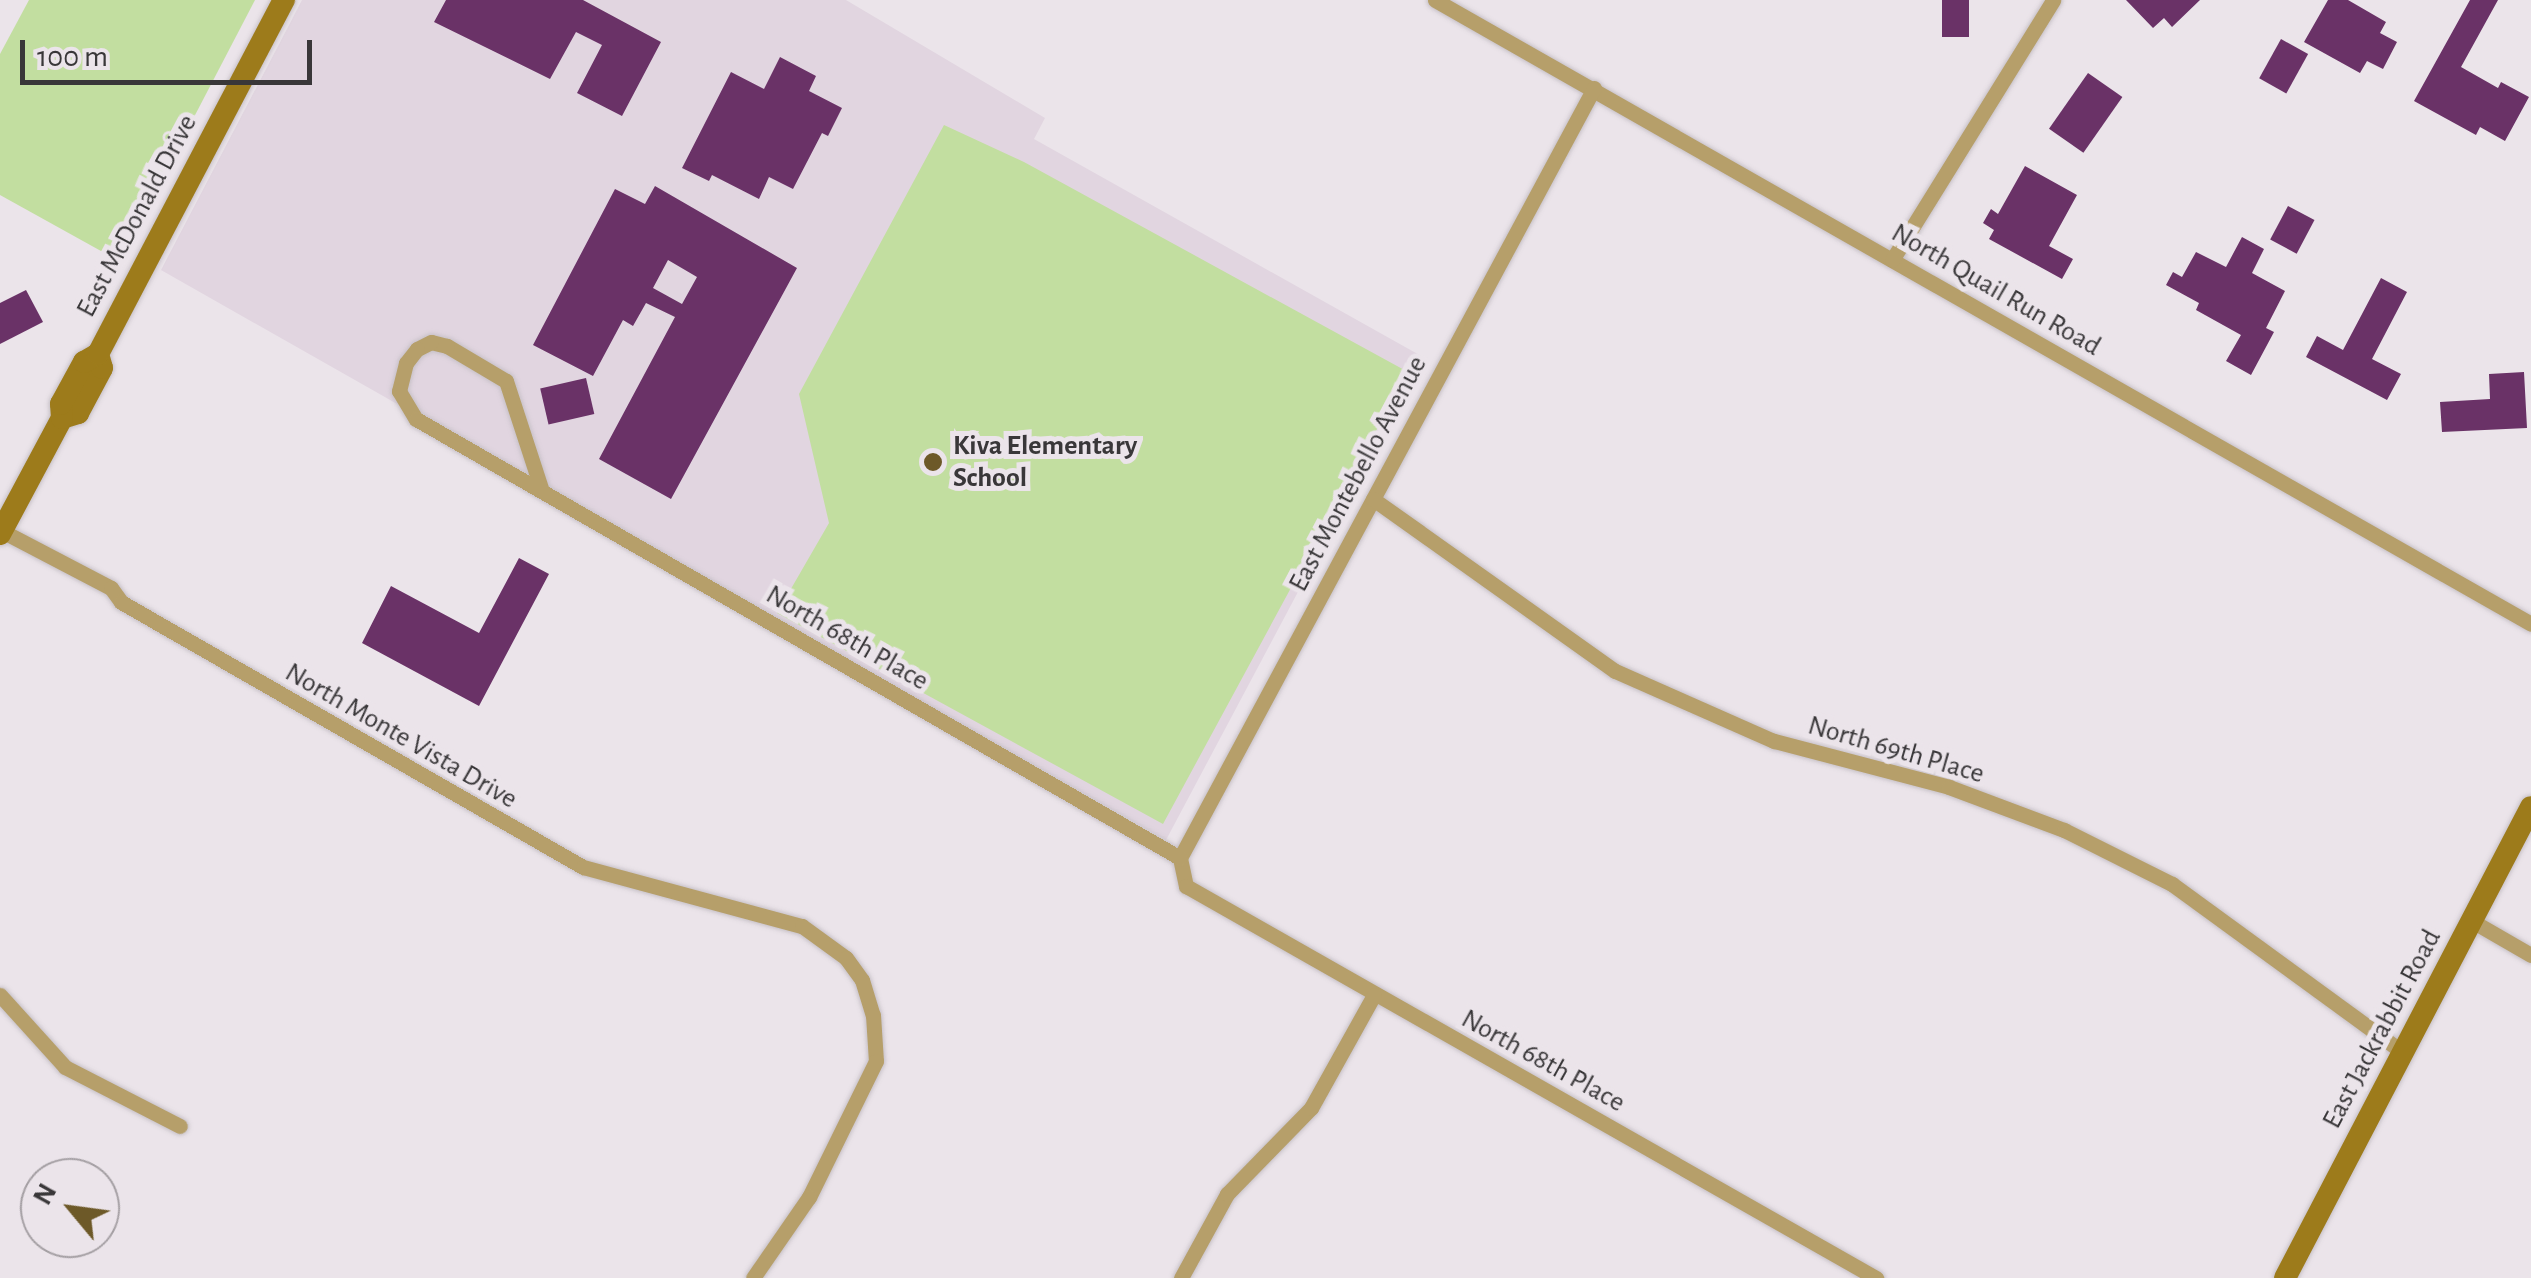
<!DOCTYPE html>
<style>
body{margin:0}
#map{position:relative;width:2531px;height:1278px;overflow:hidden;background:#ebe4ea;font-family:"Alegreya Sans",sans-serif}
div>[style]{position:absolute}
.built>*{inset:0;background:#e1d5e0}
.green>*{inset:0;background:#c2dea0}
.building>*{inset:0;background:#6a3267;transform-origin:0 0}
.roads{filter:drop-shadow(0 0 2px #c7c1c7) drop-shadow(0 0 2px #c7c1c7)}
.street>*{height:15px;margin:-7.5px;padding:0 7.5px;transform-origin:7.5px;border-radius:7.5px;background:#b69f6a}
.secondary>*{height:22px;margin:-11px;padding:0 11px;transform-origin:11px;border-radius:11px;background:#9d7b1b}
.dots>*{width:28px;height:28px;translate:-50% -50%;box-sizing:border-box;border:5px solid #ebe4ea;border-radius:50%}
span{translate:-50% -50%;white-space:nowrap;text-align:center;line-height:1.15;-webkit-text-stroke:10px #ebe4ea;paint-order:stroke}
.street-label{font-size:28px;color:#393739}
.poi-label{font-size:28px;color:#393739;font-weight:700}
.left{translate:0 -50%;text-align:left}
.north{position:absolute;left:20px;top:1158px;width:100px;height:100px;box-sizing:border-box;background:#ebe4ea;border:2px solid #a49fa3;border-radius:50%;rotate:299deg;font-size:28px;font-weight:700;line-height:40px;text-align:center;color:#393739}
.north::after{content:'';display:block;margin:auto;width:35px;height:45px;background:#6d5928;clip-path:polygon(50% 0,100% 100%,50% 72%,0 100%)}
.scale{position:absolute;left:20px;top:40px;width:292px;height:45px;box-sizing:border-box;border:5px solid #393739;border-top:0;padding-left:12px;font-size:30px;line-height:35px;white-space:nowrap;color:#393739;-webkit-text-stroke:8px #ebe4ea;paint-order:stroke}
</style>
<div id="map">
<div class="built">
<div style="clip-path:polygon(302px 0,846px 0,1045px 118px,1034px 139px,1423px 357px,1166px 840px,161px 270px)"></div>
</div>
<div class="green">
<div style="clip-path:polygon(29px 0,255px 0,119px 261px,0 195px,0 54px)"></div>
<div style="clip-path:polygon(944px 125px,1024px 162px,1408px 372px,1163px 824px,777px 613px,829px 523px,799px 394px)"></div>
</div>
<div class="building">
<div style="clip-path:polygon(446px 0,583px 0,661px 42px,622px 116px,577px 93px,602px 45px,576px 32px,550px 79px,434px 22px)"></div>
<div style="left:1942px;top:0;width:27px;height:37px"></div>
<div style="clip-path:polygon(2126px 0,2200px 0,2172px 27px,2164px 18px,2153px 28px)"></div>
<div style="clip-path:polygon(2328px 0,2348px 0,2386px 22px,2380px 33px,2397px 42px,2383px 69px,2367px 61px,2360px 73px,2304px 42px)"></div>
<div style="clip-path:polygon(2470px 0,2498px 0,2461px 67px,2498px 88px,2501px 82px,2529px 97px,2505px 141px,2480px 127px,2476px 135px,2414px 101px)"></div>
<div style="left:2281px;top:39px;width:31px;height:45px;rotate:29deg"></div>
<div style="clip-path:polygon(780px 57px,816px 76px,809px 91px,842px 108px,828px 136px,822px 133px,793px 189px,769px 177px,759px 199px,712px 175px,709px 181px,682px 168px,731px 72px,764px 89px)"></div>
<div style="left:2088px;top:73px;width:42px;height:68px;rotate:35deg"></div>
<div style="clip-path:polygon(2025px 166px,2077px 195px,2049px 246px,2073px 259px,2062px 279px,1989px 239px,1994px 230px,1983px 223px,1991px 209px,1998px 214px)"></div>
<div style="clip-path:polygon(evenodd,655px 186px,797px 268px,671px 499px,599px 459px,675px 317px,646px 303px,633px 326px,623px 320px,593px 376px,533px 345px,615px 189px,645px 204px,655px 186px,668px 260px,697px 277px,682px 304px,653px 288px,668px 260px)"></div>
<div style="left:2288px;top:206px;width:30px;height:38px;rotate:28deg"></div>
<div style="clip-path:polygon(2242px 237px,2264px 249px,2252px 273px,2285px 291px,2266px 328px,2274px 332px,2251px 375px,2226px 361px,2241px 335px,2196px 310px,2199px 303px,2166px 285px,2173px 272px,2182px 277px,2196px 252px,2226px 267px)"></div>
<div style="clip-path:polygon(2381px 278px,2407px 292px,2372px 359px,2401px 374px,2387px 400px,2306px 357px,2317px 336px,2343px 350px)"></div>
<div style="clip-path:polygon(26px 290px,43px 322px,0 344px,0 303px)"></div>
<div style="clip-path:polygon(2524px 372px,2527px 428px,2442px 432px,2440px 402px,2490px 399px,2489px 374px)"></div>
<div style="left:586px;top:378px;width:37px;height:47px;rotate:77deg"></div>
<div style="clip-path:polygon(519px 558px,549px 574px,479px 706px,362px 643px,391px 586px,479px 633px)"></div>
</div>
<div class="roads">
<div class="street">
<div style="left:1435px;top:0;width:1261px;rotate:29.65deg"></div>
<div style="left:1594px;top:88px;width:874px;rotate:118.27deg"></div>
<div style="left:1180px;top:858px;width:29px;rotate:78deg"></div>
<div style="left:1186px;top:886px;width:794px;rotate:29.6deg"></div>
<div style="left:1892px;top:260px;width:306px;rotate:-58.2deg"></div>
<div style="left:542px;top:491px;width:116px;rotate:-108.1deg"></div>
<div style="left:506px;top:381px;width:69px;rotate:-149.3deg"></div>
<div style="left:447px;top:346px;width:16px;rotate:-166deg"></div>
<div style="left:431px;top:342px;width:16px;rotate:153deg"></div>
<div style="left:417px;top:349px;width:18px;rotate:128deg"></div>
<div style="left:406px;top:363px;width:29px;rotate:104deg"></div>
<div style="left:399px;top:391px;width:33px;rotate:59deg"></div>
<div style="left:416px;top:419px;width:881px;rotate:29.88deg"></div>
<div style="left:1373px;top:499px;width:297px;rotate:35.4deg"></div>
<div style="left:1615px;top:671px;width:174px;rotate:23.8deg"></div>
<div style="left:1774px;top:741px;width:181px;rotate:14.7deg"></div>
<div style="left:1949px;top:787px;width:123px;rotate:20.5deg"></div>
<div style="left:2064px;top:830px;width:121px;rotate:26.6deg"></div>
<div style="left:2172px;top:884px;width:285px;rotate:36.1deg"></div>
<div style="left:2px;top:531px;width:123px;rotate:27.6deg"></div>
<div style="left:111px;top:588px;width:17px;rotate:54deg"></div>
<div style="left:121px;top:602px;width:533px;rotate:29.84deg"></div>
<div style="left:583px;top:867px;width:227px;rotate:15.1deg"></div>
<div style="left:802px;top:926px;width:54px;rotate:36deg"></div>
<div style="left:846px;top:958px;width:27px;rotate:54deg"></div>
<div style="left:862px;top:980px;width:37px;rotate:73deg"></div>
<div style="left:873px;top:1015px;width:46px;rotate:86.3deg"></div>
<div style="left:876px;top:1061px;width:152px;rotate:116.2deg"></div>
<div style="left:809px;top:1197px;width:98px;rotate:124.7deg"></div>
<div style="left:2472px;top:921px;width:68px;rotate:30deg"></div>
<div style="left:0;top:995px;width:97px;rotate:47.9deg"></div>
<div style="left:65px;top:1067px;width:129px;rotate:27.2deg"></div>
<div style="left:1181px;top:1278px;width:96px;rotate:-61.3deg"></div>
<div style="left:1227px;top:1194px;width:120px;rotate:-45.7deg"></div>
<div style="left:1311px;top:1108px;width:129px;rotate:-60.9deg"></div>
</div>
<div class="secondary">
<div style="left:62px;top:418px;width:17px;rotate:-17deg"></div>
<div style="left:78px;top:413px;width:51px;rotate:-61.9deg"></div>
<div style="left:102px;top:368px;width:15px;rotate:-106deg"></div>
<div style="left:0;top:534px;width:132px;rotate:-61.9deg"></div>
<div style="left:62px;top:418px;width:14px;rotate:-94deg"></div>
<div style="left:61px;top:404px;width:48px;rotate:-61.3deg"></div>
<div style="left:84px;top:362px;width:16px;rotate:-30deg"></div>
<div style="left:98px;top:354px;width:400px;rotate:-62.3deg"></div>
<div style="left:2285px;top:1278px;width:531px;rotate:-62.42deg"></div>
</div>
</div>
<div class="dots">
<div style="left:933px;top:462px;background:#6d5928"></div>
</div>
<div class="street-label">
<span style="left:137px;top:216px;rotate:-62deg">East McDonald Drive</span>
<span style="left:1996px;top:290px;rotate:30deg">North Quail Run Road</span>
<span style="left:1358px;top:474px;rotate:-62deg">East Montebello Avenue</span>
<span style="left:847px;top:638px;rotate:30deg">North 68th Place</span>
<span style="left:401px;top:736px;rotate:30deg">North Monte Vista Drive</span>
<span style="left:1896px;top:750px;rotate:16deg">North 69th Place</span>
<span style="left:2382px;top:1029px;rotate:-62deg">East Jackrabbit Road</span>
<span style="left:1543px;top:1061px;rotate:29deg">North 68th Place</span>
</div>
<div class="poi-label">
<span class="left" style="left:953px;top:462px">Kiva Elementary<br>School</span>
</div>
<div class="north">N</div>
<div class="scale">100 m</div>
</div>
